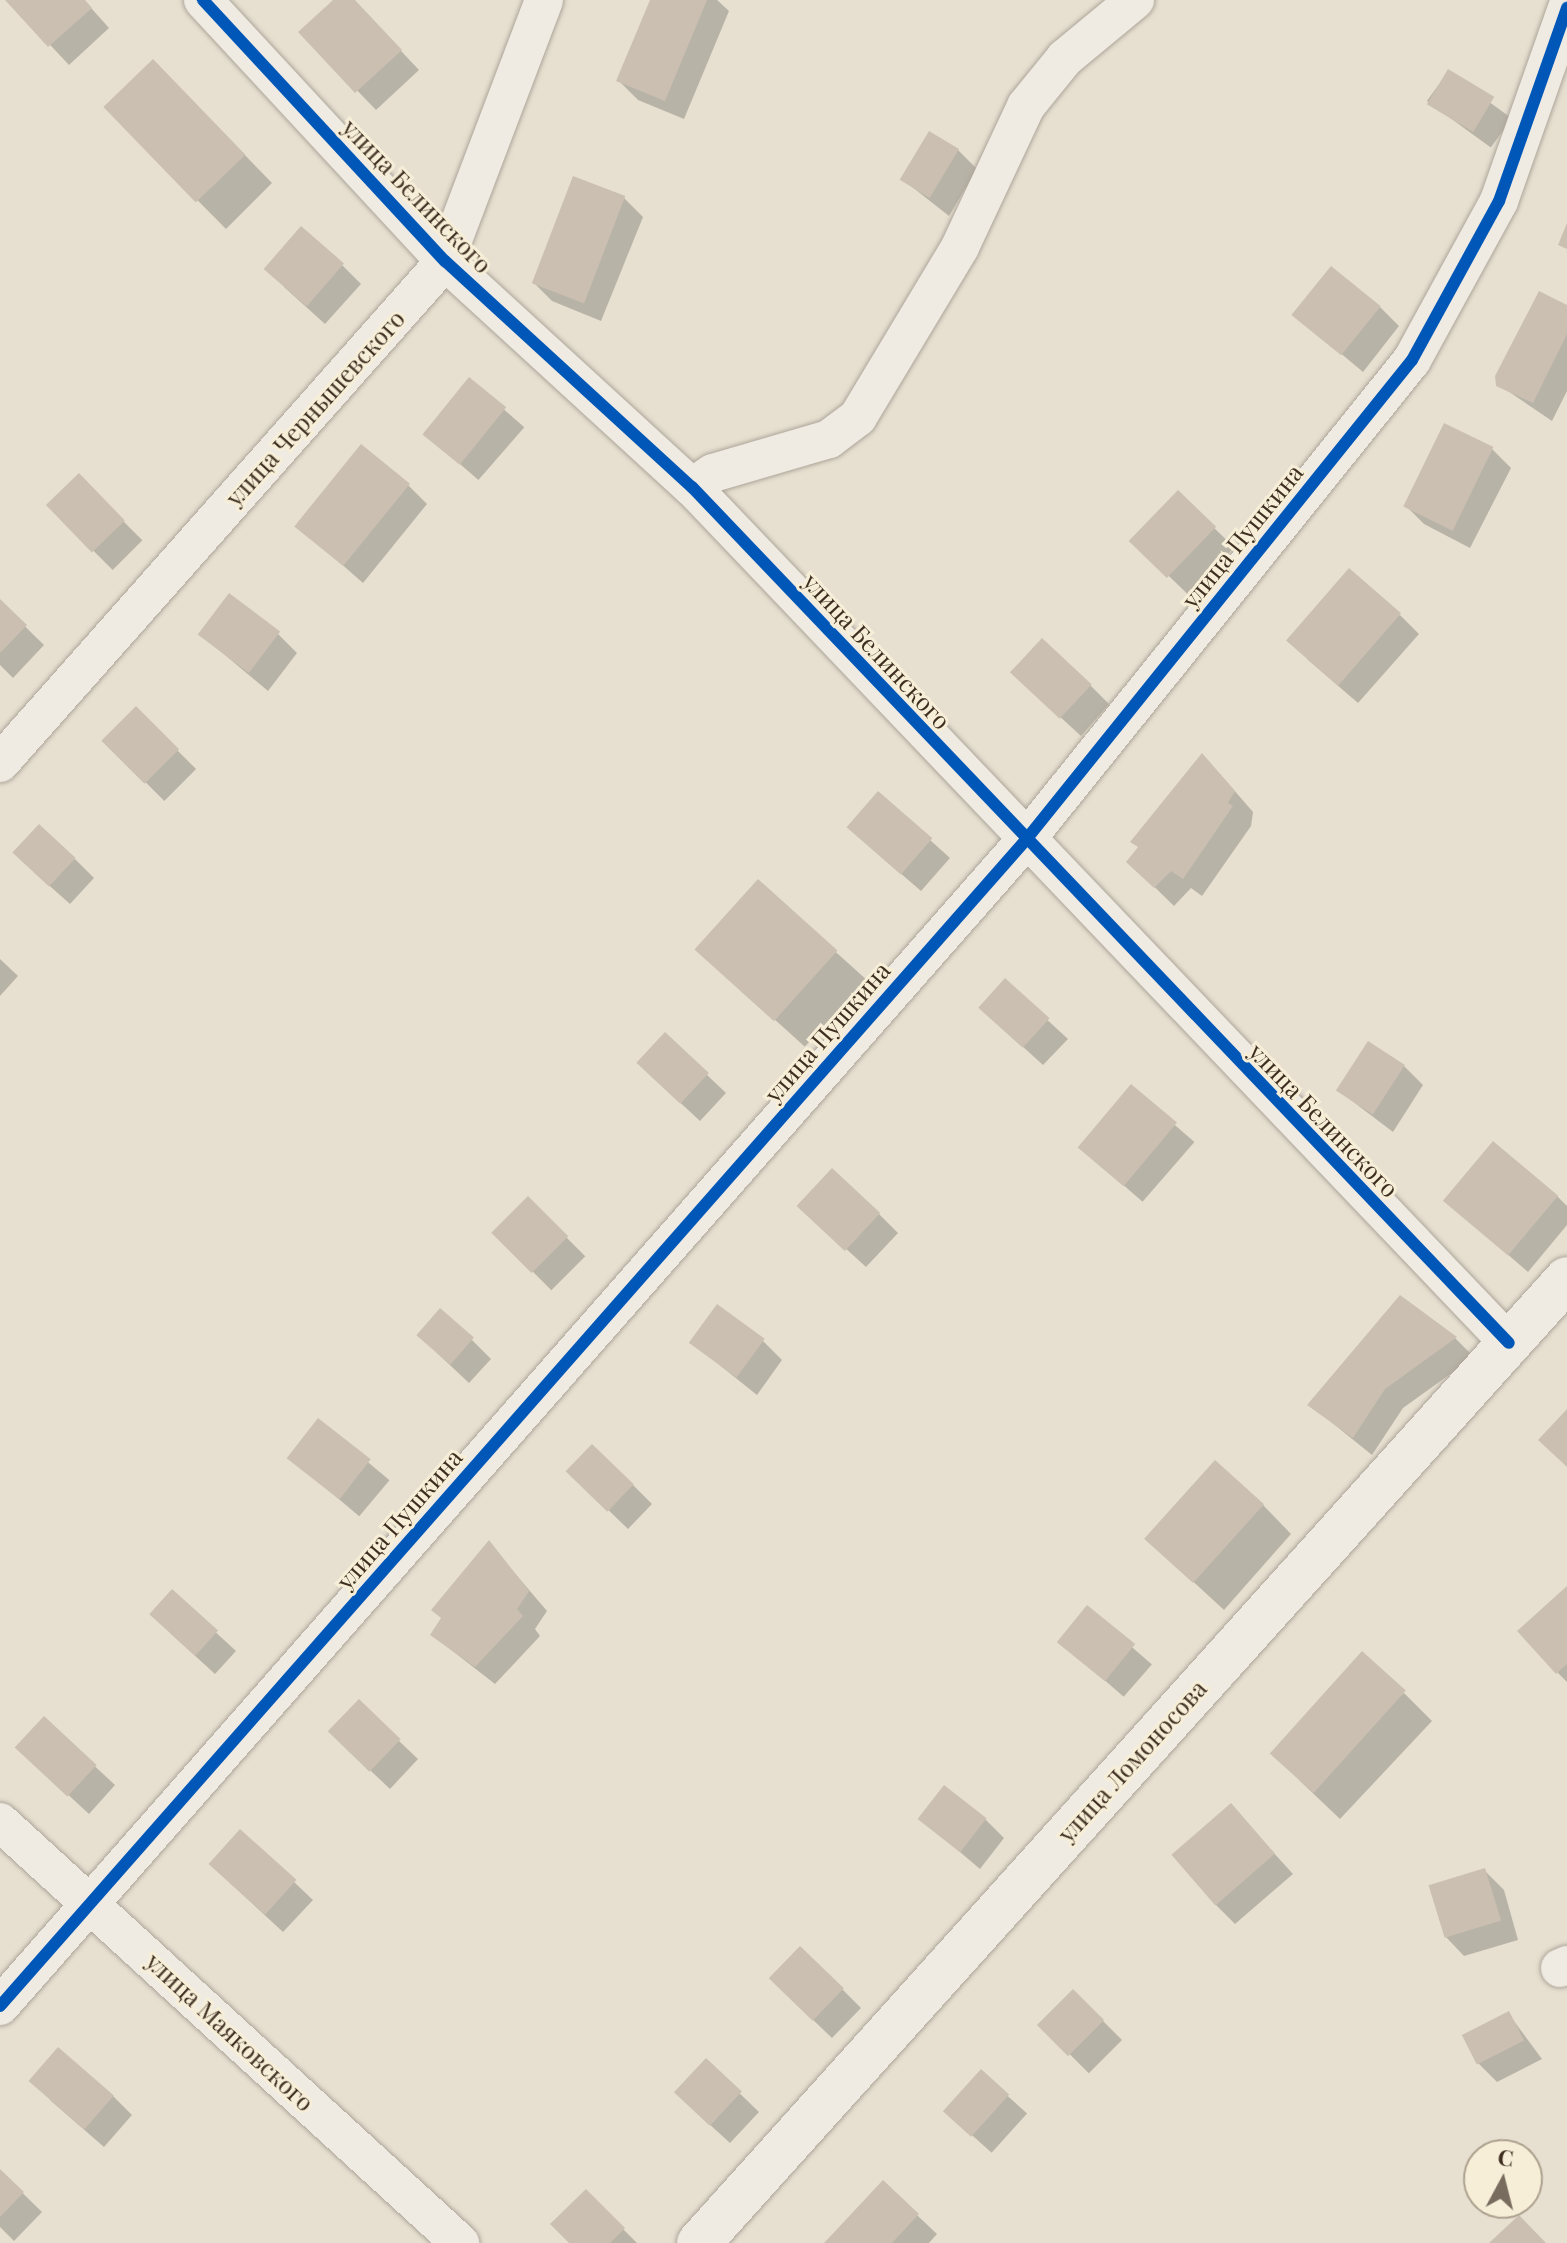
<!DOCTYPE html>
<meta charset="utf-8">
<style>
body{margin:0}
#map{position:relative;width:1567px;height:2243px;overflow:hidden;background:#e7e0d1;font-family:"Playfair Display",serif}
div>[style]{position:absolute}
.shadow>*{inset:0;background:#0003;transform-origin:0 0}
.building>*{inset:0;background:#cbbfb2;transform-origin:0 0}
.roads{filter:drop-shadow(0 0 2px #ada599) drop-shadow(0 0 2px #ada599)}
.minor>*{height:38px;margin:-19px;padding:0 19px;transform-origin:19px;border-radius:19px;background:#efebe3}
.tertiary>*{height:44px;margin:-22px;padding:0 22px;transform-origin:22px;border-radius:22px;background:#efebe3}
.cycleway>*{height:12px;margin:-6px;padding:0 6px;transform-origin:6px;border-radius:6px;background:#0057b8}
span{translate:-50% -50%;white-space:nowrap;text-align:center;line-height:1.15;-webkit-text-stroke:6px #f7eed8;paint-order:stroke}
.street-label{font-size:24px;color:#3d2e20}
.north{position:absolute;left:1463px;top:2139px;width:80px;height:80px;box-sizing:border-box;background:#f7eed8;border:2px solid #ada18e;border-radius:50%;rotate:7deg;font-size:22px;font-weight:700;line-height:32px;text-align:center;color:#3d2e20}
.north::after{content:'';display:block;margin:auto;width:28px;height:36px;background:#786c5e;clip-path:polygon(50% 0,100% 100%,50% 72%,0 100%)}
</style>
<div id="map">
<div class="shadow">
<div style="clip-path:polygon(8px 0,84px 0,109px 28px,69px 65px)"></div>
<div style="clip-path:polygon(336px 0,353px 0,419px 70px,376px 110px,301px 32px)"></div>
<div style="clip-path:polygon(652px 0,717px 0,729px 11px,684px 119px,638px 100px,619px 81px)"></div>
<div style="left:1448px;top:72px;width:79px;height:36px;rotate:36deg"></div>
<div style="clip-path:polygon(182px 90px,272px 183px,226px 229px,106px 108px)"></div>
<div style="clip-path:polygon(958px 150px,977px 169px,949px 216px,902px 179px)"></div>
<div style="clip-path:polygon(624px 198px,643px 217px,601px 321px,552px 301px,533px 282px)"></div>
<div style="clip-path:polygon(342px 265px,361px 284px,325px 324px,284px 287px)"></div>
<div style="clip-path:polygon(1380px 307px,1399px 326px,1363px 372px,1295px 315px)"></div>
<div style="clip-path:polygon(1567px 307px,1567px 391px,1552px 421px,1499px 385px)"></div>
<div style="left:470px;top:380px;width:72px;height:70px;rotate:41deg"></div>
<div style="clip-path:polygon(1492px 449px,1511px 468px,1470px 548px,1424px 524px,1405px 505px)"></div>
<div style="left:78px;top:476px;width:91px;height:42px;rotate:45deg"></div>
<div style="clip-path:polygon(408px 485px,427px 504px,363px 583px,297px 525px)"></div>
<div style="left:1178px;top:493px;width:78px;height:66px;rotate:44deg"></div>
<div style="clip-path:polygon(0 602px,44px 645px,13px 678px,0 665px)"></div>
<div style="clip-path:polygon(1400px 615px,1419px 634px,1358px 703px,1307px 659px)"></div>
<div style="clip-path:polygon(200px 634px,278px 634px,297px 653px,268px 691px)"></div>
<div style="clip-path:polygon(1090px 685px,1109px 704px,1081px 736px,1032px 691px)"></div>
<div style="left:136px;top:709px;width:85px;height:45px;rotate:45deg"></div>
<div style="clip-path:polygon(1220px 774px,1253px 812px,1251px 826px,1202px 896px,1191px 888px,1174px 906px,1129px 862px)"></div>
<div style="clip-path:polygon(879px 794px,950px 858px,921px 891px,869px 846px)"></div>
<div style="clip-path:polygon(75px 859px,94px 878px,70px 904px,34px 872px)"></div>
<div style="left:758px;top:882px;width:145px;height:91px;rotate:42deg"></div>
<div style="clip-path:polygon(0 959px,18px 976px,0 996px)"></div>
<div style="clip-path:polygon(1005px 981px,1068px 1039px,1043px 1065px,1000px 1026px)"></div>
<div style="clip-path:polygon(665px 1035px,726px 1093px,700px 1121px,658px 1082px)"></div>
<div style="clip-path:polygon(1404px 1066px,1423px 1085px,1393px 1132px,1339px 1091px)"></div>
<div style="left:1131px;top:1087px;width:84px;height:79px;rotate:41deg"></div>
<div style="clip-path:polygon(1557px 1196px,1567px 1206px,1567px 1225px,1528px 1272px,1446px 1201px)"></div>
<div style="left:528px;top:1199px;width:81px;height:48px;rotate:45deg"></div>
<div style="clip-path:polygon(879px 1214px,898px 1233px,866px 1267px,819px 1224px)"></div>
<div style="clip-path:polygon(1455px 1338px,1474px 1357px,1403px 1408px,1372px 1455px,1310px 1405px)"></div>
<div style="clip-path:polygon(472px 1340px,491px 1359px,469px 1383px,437px 1353px)"></div>
<div style="clip-path:polygon(763px 1341px,782px 1360px,757px 1395px,692px 1343px)"></div>
<div style="left:319px;top:1421px;width:92px;height:47px;rotate:40deg"></div>
<div style="clip-path:polygon(568px 1471px,633px 1485px,652px 1504px,628px 1529px)"></div>
<div style="clip-path:polygon(1263px 1505px,1291px 1534px,1224px 1610px,1148px 1540px)"></div>
<div style="clip-path:polygon(489px 1543px,547px 1611px,535px 1629px,540px 1636px,495px 1684px,432px 1635px)"></div>
<div style="clip-path:polygon(1567px 1589px,1567px 1682px,1557px 1672px)"></div>
<div style="clip-path:polygon(172px 1592px,236px 1651px,215px 1674px,170px 1633px)"></div>
<div style="left:1087px;top:1608px;width:86px;height:43px;rotate:41deg"></div>
<div style="clip-path:polygon(1404px 1693px,1432px 1721px,1340px 1819px,1299px 1780px)"></div>
<div style="clip-path:polygon(44px 1719px,115px 1785px,89px 1814px,37px 1766px)"></div>
<div style="clip-path:polygon(399px 1741px,418px 1759px,390px 1789px,353px 1754px)"></div>
<div style="clip-path:polygon(1231px 1806px,1293px 1874px,1235px 1924px,1216px 1905px)"></div>
<div style="clip-path:polygon(921px 1819px,985px 1819px,1004px 1838px,980px 1869px)"></div>
<div style="clip-path:polygon(1485px 1871px,1504px 1890px,1518px 1940px,1464px 1956px,1445px 1936px)"></div>
<div style="clip-path:polygon(229px 1882px,294px 1882px,313px 1900px,283px 1932px)"></div>
<div style="clip-path:polygon(842px 1989px,861px 2008px,832px 2038px,790px 1998px)"></div>
<div style="left:1074px;top:1992px;width:68px;height:47px;rotate:45deg"></div>
<div style="clip-path:polygon(1508px 2013px,1542px 2059px,1497px 2082px,1478px 2063px)"></div>
<div style="clip-path:polygon(706px 2061px,759px 2112px,730px 2143px,696px 2112px)"></div>
<div style="left:981px;top:2072px;width:62px;height:53px;rotate:42deg"></div>
<div style="clip-path:polygon(113px 2096px,132px 2115px,104px 2147px,50px 2100px)"></div>
<div style="clip-path:polygon(0 2171px,42px 2212px,14px 2241px,0 2227px)"></div>
<div style="clip-path:polygon(883px 2183px,937px 2234px,929px 2243px,827px 2243px)"></div>
<div style="clip-path:polygon(586px 2192px,637px 2243px,571px 2243px)"></div>
</div>
<div class="building">
<div style="clip-path:polygon(5px 0,85px 0,92px 8px,48px 47px)"></div>
<div style="clip-path:polygon(333px 0,355px 0,402px 50px,355px 93px,298px 32px)"></div>
<div style="clip-path:polygon(650px 0,707px 0,665px 101px,616px 81px)"></div>
<div style="left:153px;top:59px;width:133px;height:69px;rotate:46deg"></div>
<div style="left:1448px;top:69px;width:54px;height:41px;rotate:31deg"></div>
<div style="left:929px;top:131px;width:35px;height:57px;rotate:31deg"></div>
<div style="left:573px;top:176px;width:56px;height:115px;rotate:21deg"></div>
<div style="clip-path:polygon(1567px 223px,1567px 249px,1558px 245px)"></div>
<div style="left:301px;top:226px;width:57px;height:57px;rotate:41deg"></div>
<div style="left:1331px;top:266px;width:64px;height:63px;rotate:39deg"></div>
<div style="clip-path:polygon(1539px 291px,1567px 305px,1567px 334px,1533px 403px,1496px 386px,1495px 376px)"></div>
<div style="left:469px;top:377px;width:48px;height:74px;rotate:39deg"></div>
<div style="left:1444px;top:423px;width:55px;height:93px;rotate:26deg"></div>
<div style="left:361px;top:444px;width:63px;height:106px;rotate:39deg"></div>
<div style="left:79px;top:473px;width:66px;height:46px;rotate:46deg"></div>
<div style="left:1178px;top:490px;width:53px;height:71px;rotate:44deg"></div>
<div style="left:1349px;top:568px;width:69px;height:96px;rotate:41deg"></div>
<div style="left:229px;top:593px;width:64px;height:52px;rotate:37deg"></div>
<div style="clip-path:polygon(0 599px,27px 625px,0 653px)"></div>
<div style="left:1042px;top:638px;width:68px;height:47px;rotate:43deg"></div>
<div style="left:136px;top:706px;width:61px;height:49px;rotate:45deg"></div>
<div style="clip-path:polygon(1202px 753px,1235px 791px,1228px 803px,1233px 806px,1183px 879px,1171px 871px,1154px 888px,1126px 862px,1138px 847px,1130px 842px)"></div>
<div style="left:878px;top:791px;width:72px;height:48px;rotate:41deg"></div>
<div style="left:39px;top:824px;width:50px;height:39px;rotate:43deg"></div>
<div style="left:758px;top:879px;width:107px;height:95px;rotate:42deg"></div>
<div style="left:1005px;top:978px;width:60px;height:40px;rotate:42deg"></div>
<div style="left:665px;top:1032px;width:60px;height:42px;rotate:43deg"></div>
<div style="left:1368px;top:1041px;width:44px;height:59px;rotate:33deg"></div>
<div style="left:1131px;top:1084px;width:60px;height:83px;rotate:40deg"></div>
<div style="left:1493px;top:1141px;width:85px;height:78px;rotate:40deg"></div>
<div style="left:832px;top:1168px;width:66px;height:52px;rotate:43deg"></div>
<div style="left:528px;top:1196px;width:57px;height:52px;rotate:45deg"></div>
<div style="clip-path:polygon(1400px 1295px,1457px 1337px,1385px 1389px,1353px 1438px,1307px 1405px)"></div>
<div style="left:717px;top:1304px;width:59px;height:48px;rotate:36deg"></div>
<div style="left:440px;top:1308px;width:45px;height:36px;rotate:41deg"></div>
<div style="clip-path:polygon(1567px 1409px,1567px 1467px,1538px 1440px)"></div>
<div style="left:318px;top:1418px;width:67px;height:51px;rotate:38deg"></div>
<div style="left:592px;top:1444px;width:58px;height:38px;rotate:44deg"></div>
<div style="left:1215px;top:1460px;width:66px;height:106px;rotate:42deg"></div>
<div style="clip-path:polygon(489px 1540px,529px 1591px,517px 1609px,523px 1616px,475px 1667px,430px 1635px,441px 1618px,431px 1610px)"></div>
<div style="clip-path:polygon(1567px 1586px,1567px 1664px,1556px 1674px,1517px 1631px)"></div>
<div style="left:172px;top:1589px;width:62px;height:34px;rotate:42deg"></div>
<div style="left:1087px;top:1605px;width:62px;height:48px;rotate:39deg"></div>
<div style="left:1362px;top:1651px;width:59px;height:138px;rotate:42deg"></div>
<div style="left:359px;top:1699px;width:58px;height:45px;rotate:44deg"></div>
<div style="left:44px;top:1716px;width:72px;height:43px;rotate:43deg"></div>
<div style="left:944px;top:1785px;width:54px;height:43px;rotate:38deg"></div>
<div style="left:1231px;top:1803px;width:67px;height:79px;rotate:49deg"></div>
<div style="left:240px;top:1829px;width:76px;height:47px;rotate:42deg"></div>
<div style="left:1485px;top:1868px;width:55px;height:59px;rotate:73deg"></div>
<div style="left:800px;top:1946px;width:61px;height:45px;rotate:44deg"></div>
<div style="left:1073px;top:1989px;width:44px;height:51px;rotate:45deg"></div>
<div style="left:1509px;top:2011px;width:33px;height:53px;rotate:63deg"></div>
<div style="left:58px;top:2047px;width:74px;height:45px;rotate:41deg"></div>
<div style="left:706px;top:2058px;width:49px;height:47px;rotate:43deg"></div>
<div style="left:981px;top:2069px;width:38px;height:57px;rotate:42deg"></div>
<div style="clip-path:polygon(0 2169px,24px 2192px,0 2217px)"></div>
<div style="clip-path:polygon(883px 2180px,919px 2214px,892px 2243px,824px 2243px)"></div>
<div style="clip-path:polygon(586px 2189px,625px 2228px,610px 2243px,569px 2243px,550px 2224px)"></div>
<div style="clip-path:polygon(1519px 2215px,1546px 2243px,1489px 2243px)"></div>
</div>
<div class="roads">
<div class="minor">
<div style="left:203px;top:0;width:356px;rotate:47.2deg"></div>
<div style="left:445px;top:261px;width:335px;rotate:42.5deg"></div>
<div style="left:692px;top:487px;width:1183px;rotate:46.34deg"></div>
<div style="left:692px;top:487px;width:25px;rotate:-34deg"></div>
<div style="left:713px;top:473px;width:121px;rotate:-16.3deg"></div>
<div style="left:829px;top:439px;width:36px;rotate:-37deg"></div>
<div style="left:858px;top:417px;width:198px;rotate:-59deg"></div>
<div style="left:960px;top:247px;width:156px;rotate:-64.9deg"></div>
<div style="left:1026px;top:106px;width:62px;rotate:-50.9deg"></div>
<div style="left:1065px;top:58px;width:91px;rotate:-39.6deg"></div>
<div style="left:0;top:763px;width:671px;rotate:-48.44deg"></div>
<div style="left:445px;top:261px;width:279px;rotate:-69.2deg"></div>
<div style="left:0;top:1822px;width:624px;rotate:42.47deg"></div>
<div style="left:1560px;top:1968px;width:8px;rotate:-23deg"></div>
<div style="left:0;top:2006px;width:1552px;rotate:-48.66deg"></div>
<div style="left:1025px;top:841px;width:617px;rotate:-51.18deg"></div>
<div style="left:1412px;top:360px;width:181px;rotate:-61.3deg"></div>
<div style="left:1499px;top:201px;width:205px;rotate:-70.6deg"></div>
</div>
<div class="tertiary">
<div style="left:699px;top:2243px;width:1297px;rotate:-48deg"></div>
</div>
</div>
<div class="cycleway">
<div style="left:203px;top:0;width:356px;rotate:47.2deg"></div>
<div style="left:445px;top:261px;width:335px;rotate:42.5deg"></div>
<div style="left:692px;top:487px;width:1183px;rotate:46.34deg"></div>
<div style="left:0;top:2006px;width:1552px;rotate:-48.66deg"></div>
<div style="left:1025px;top:841px;width:617px;rotate:-51.18deg"></div>
<div style="left:1412px;top:360px;width:181px;rotate:-61.3deg"></div>
<div style="left:1499px;top:201px;width:205px;rotate:-70.6deg"></div>
</div>
<div class="street-label">
<span style="left:417px;top:196px;rotate:46deg">улица Белинского</span>
<span style="left:315px;top:408px;rotate:-48deg">улица Чернышевского</span>
<span style="left:1242px;top:536px;rotate:-51deg">улица Пушкина</span>
<span style="left:877px;top:651px;rotate:47deg">улица Белинского</span>
<span style="left:827px;top:1032px;rotate:-49deg">улица Пушкина</span>
<span style="left:1324px;top:1120px;rotate:46deg">улица Белинского</span>
<span style="left:399px;top:1519px;rotate:-49deg">улица Пушкина</span>
<span style="left:1132px;top:1761px;rotate:-48deg">улица Ломоносова</span>
<span style="left:230px;top:2032px;rotate:43deg">улица Маяковского</span>
</div>
<div class="north">С</div>
</div>
